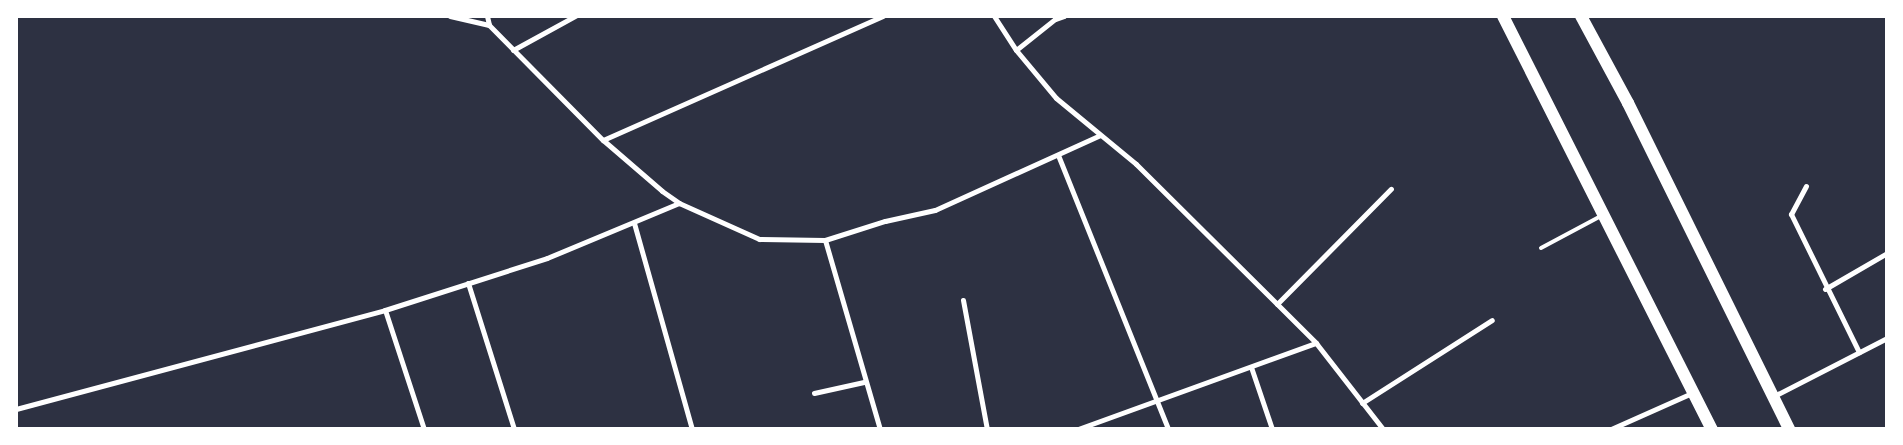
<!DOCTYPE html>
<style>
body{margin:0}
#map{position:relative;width:1903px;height:445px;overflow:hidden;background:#2d3142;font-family:"Fira Sans",sans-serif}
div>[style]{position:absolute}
.service>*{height:4px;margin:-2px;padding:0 2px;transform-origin:2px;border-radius:2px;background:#fff}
.minor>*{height:5px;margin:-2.5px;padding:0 2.5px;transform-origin:2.5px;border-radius:2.5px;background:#fff}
.primary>*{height:12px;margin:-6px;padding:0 6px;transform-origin:6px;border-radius:6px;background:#fff}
span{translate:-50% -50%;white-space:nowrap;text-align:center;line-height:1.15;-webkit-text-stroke:4px #fff;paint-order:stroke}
.frame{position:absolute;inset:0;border:18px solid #fff;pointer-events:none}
</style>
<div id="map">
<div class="service">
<div style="left:1541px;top:248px;width:68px;rotate:-28.1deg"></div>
</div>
<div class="minor">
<div style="left:450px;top:16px;width:40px;rotate:13deg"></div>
<div style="left:487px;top:16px;width:9px;rotate:77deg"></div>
<div style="left:994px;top:16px;width:40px;rotate:57.1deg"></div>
<div style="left:1016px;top:50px;width:62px;rotate:50.2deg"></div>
<div style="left:1056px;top:98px;width:104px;rotate:39.5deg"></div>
<div style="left:1136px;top:164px;width:254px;rotate:44.8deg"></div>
<div style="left:1316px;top:343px;width:109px;rotate:52.1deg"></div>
<div style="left:489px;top:25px;width:162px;rotate:45.3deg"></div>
<div style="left:603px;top:140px;width:78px;rotate:40.8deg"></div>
<div style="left:662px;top:191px;width:21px;rotate:35deg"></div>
<div style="left:679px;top:203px;width:88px;rotate:24.2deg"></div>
<div style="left:759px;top:239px;width:66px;rotate:0.9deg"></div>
<div style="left:825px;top:240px;width:63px;rotate:-17.6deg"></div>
<div style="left:885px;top:221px;width:51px;rotate:-12.4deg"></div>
<div style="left:935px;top:210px;width:181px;rotate:-24.4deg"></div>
<div style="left:513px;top:50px;width:71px;rotate:-28.7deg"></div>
<div style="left:1016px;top:50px;width:50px;rotate:-38.5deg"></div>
<div style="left:1055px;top:19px;width:9px;rotate:-18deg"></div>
<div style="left:603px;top:140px;width:306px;rotate:-23.9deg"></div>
<div style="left:1058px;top:155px;width:295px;rotate:68.1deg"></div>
<div style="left:1806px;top:186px;width:32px;rotate:118deg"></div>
<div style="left:1791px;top:214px;width:154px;rotate:63.8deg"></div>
<div style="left:634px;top:223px;width:214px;rotate:74.3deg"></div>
<div style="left:825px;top:240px;width:197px;rotate:73.8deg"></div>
<div style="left:468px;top:283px;width:153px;rotate:72.5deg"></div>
<div style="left:1825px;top:289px;width:72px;rotate:-30.1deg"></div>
<div style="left:963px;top:300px;width:131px;rotate:79.5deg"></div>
<div style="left:1277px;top:304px;width:162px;rotate:-45.3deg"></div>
<div style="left:385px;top:310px;width:125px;rotate:71.9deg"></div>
<div style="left:1251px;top:367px;width:65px;rotate:71.3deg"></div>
<div style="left:814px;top:393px;width:51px;rotate:-12.4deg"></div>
<div style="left:1774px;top:396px;width:127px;rotate:-27.2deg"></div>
<div style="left:1362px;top:403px;width:154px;rotate:-32.6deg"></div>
<div style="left:16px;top:409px;width:382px;rotate:-15deg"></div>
<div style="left:385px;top:310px;width:170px;rotate:-17.8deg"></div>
<div style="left:547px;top:258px;width:143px;rotate:-22.6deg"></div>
<div style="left:1078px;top:429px;width:253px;rotate:-19.9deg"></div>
<div style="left:1611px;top:429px;width:91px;rotate:-24deg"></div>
</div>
<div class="primary">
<div style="left:1503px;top:16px;width:463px;rotate:63.2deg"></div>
<div style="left:1581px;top:16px;width:99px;rotate:61.6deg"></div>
<div style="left:1628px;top:103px;width:364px;rotate:63.7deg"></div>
</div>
<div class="frame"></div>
</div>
